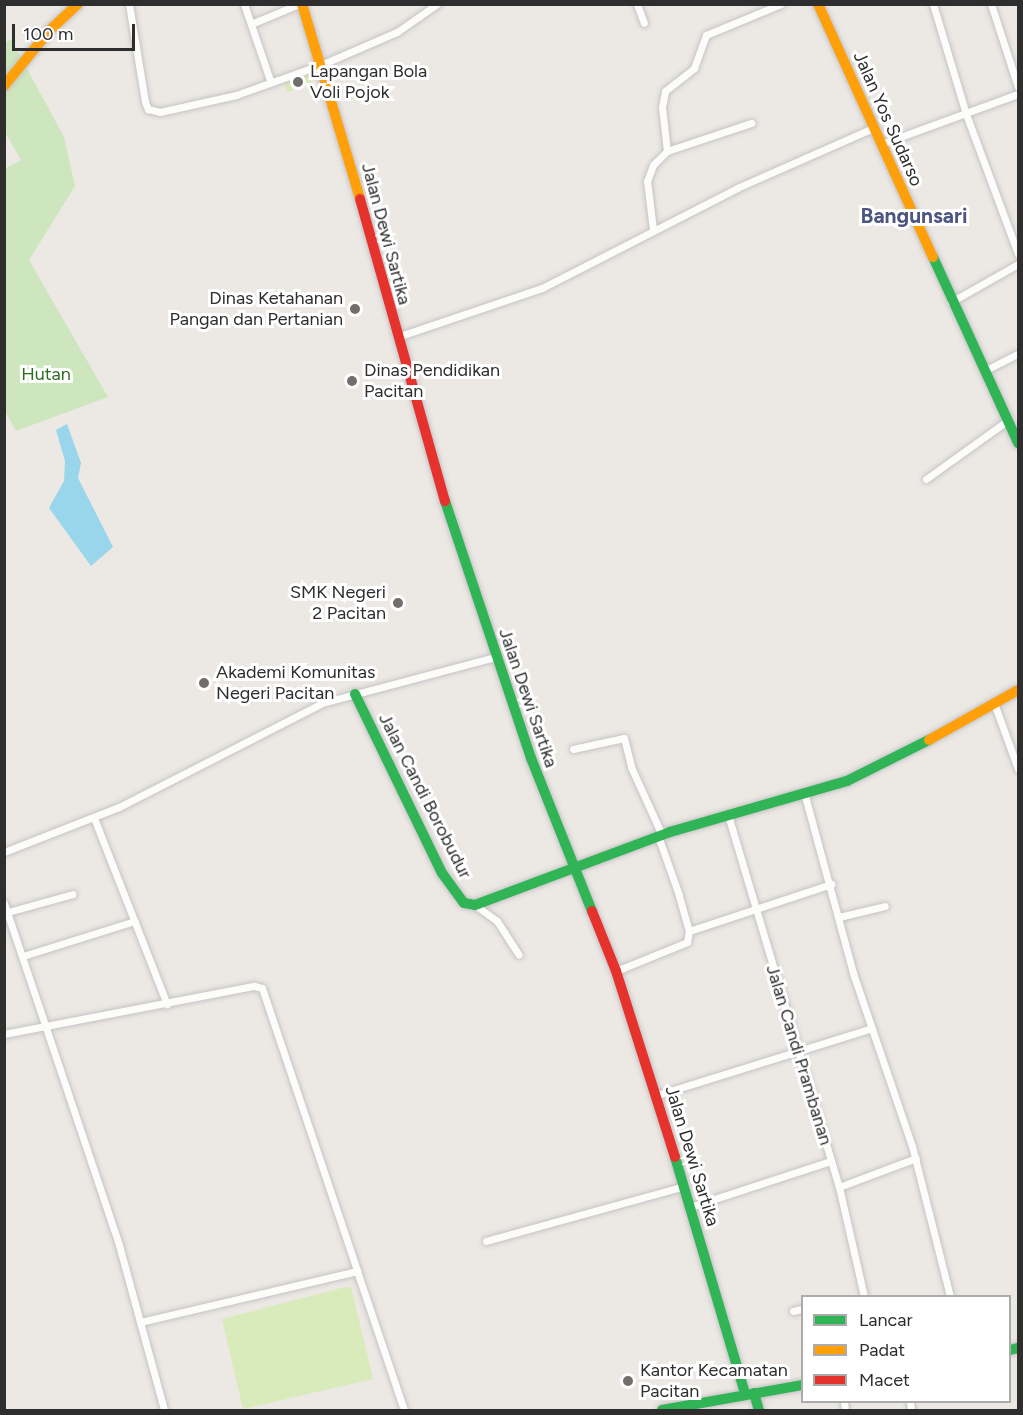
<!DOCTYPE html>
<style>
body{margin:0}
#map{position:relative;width:1023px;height:1415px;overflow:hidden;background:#ece8e4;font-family:Figtree,sans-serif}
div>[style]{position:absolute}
.green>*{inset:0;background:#cee6be}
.pitch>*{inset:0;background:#d9eabb;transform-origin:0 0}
.water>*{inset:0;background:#99d6ec}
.roads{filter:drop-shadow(0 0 2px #c5c4c5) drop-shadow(0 0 2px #c5c4c5)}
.street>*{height:7px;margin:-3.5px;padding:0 3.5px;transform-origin:3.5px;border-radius:3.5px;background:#fcfcfb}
.fast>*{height:10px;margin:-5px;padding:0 5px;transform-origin:5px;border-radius:5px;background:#30b455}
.slow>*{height:10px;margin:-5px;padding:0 5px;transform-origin:5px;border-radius:5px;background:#ff9f0a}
.jam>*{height:10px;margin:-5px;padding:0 5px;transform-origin:5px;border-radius:5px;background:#e5322d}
.dots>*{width:16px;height:16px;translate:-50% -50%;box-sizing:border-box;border:3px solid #fff;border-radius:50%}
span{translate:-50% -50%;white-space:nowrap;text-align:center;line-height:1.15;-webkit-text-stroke:6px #fff;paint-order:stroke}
.poi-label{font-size:18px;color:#2e2e2e}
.left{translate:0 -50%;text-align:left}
.right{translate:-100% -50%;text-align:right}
.street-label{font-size:18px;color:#2e2e2e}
.park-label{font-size:18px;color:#2c6e1b}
.quarter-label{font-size:21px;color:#4d5680;font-weight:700}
.frame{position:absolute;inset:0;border:6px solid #2e2e2e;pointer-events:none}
.legend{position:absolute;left:801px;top:1295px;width:210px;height:108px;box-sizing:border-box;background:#fff;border:2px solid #ababab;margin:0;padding:8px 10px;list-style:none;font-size:18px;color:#2e2e2e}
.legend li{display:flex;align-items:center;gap:12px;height:30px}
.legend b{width:30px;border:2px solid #ababab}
.scale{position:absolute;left:12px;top:24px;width:123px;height:27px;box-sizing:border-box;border:3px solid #2e2e2e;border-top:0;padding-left:8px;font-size:18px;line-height:21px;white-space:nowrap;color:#2e2e2e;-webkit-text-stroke:4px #fff;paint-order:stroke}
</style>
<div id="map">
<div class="green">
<div style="clip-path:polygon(11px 39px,64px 137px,75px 186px,29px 260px,108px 397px,16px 431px,4px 409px,4px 169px,21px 160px,5px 132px,5px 43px)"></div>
</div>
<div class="pitch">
<div style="left:308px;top:72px;width:12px;height:26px;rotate:70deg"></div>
<div style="clip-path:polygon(345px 1287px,351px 1287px,373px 1379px,243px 1409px,222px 1319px)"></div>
</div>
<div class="water">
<div style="clip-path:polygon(67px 424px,81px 463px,78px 478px,113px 547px,91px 566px,49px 508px,64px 481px,65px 461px,56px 430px)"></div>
</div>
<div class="roads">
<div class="street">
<div style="left:129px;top:4px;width:99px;rotate:80.7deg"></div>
<div style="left:145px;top:102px;width:8px;rotate:67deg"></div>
<div style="left:148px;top:109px;width:12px;rotate:14deg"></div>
<div style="left:160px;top:112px;width:78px;rotate:-12.6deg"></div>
<div style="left:236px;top:95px;width:92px;rotate:-19.6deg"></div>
<div style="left:323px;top:64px;width:81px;rotate:-23.4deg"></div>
<div style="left:397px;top:32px;width:49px;rotate:-35deg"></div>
<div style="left:244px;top:4px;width:83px;rotate:71.1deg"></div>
<div style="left:637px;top:4px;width:20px;rotate:70deg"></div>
<div style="left:933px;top:4px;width:115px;rotate:73.3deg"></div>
<div style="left:966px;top:114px;width:149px;rotate:69.6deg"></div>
<div style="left:991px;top:4px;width:87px;rotate:72deg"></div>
<div style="left:251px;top:24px;width:52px;rotate:-22.6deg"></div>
<div style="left:881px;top:144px;width:146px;rotate:-20.1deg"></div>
<div style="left:667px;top:151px;width:89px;rotate:-18.4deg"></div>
<div style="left:653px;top:229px;width:48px;rotate:-97.1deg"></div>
<div style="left:647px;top:181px;width:17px;rotate:-69deg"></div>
<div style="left:653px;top:165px;width:20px;rotate:-45deg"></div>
<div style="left:667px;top:151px;width:44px;rotate:-96.5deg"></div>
<div style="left:662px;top:107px;width:16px;rotate:-79deg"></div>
<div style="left:665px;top:91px;width:37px;rotate:-38deg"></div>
<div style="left:694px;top:68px;width:35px;rotate:-70deg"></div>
<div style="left:706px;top:35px;width:81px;rotate:-22.5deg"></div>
<div style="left:951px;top:302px;width:77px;rotate:-29.6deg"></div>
<div style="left:397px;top:337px;width:153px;rotate:-18.7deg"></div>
<div style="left:542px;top:288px;width:219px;rotate:-27.1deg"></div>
<div style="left:737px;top:188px;width:149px;rotate:-23.8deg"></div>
<div style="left:986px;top:370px;width:36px;rotate:-27deg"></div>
<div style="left:926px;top:479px;width:101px;rotate:-35.7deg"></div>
<div style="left:994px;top:703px;width:70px;rotate:70deg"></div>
<div style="left:573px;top:749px;width:52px;rotate:-12.2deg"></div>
<div style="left:624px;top:738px;width:30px;rotate:76deg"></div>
<div style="left:631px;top:767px;width:75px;rotate:65.5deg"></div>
<div style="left:805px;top:796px;width:183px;rotate:74.8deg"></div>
<div style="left:853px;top:973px;width:183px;rotate:71.2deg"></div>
<div style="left:912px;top:1146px;width:155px;rotate:75.8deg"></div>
<div style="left:728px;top:815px;width:388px;rotate:73.4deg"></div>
<div style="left:839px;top:1187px;width:112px;rotate:77.1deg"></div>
<div style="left:94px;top:818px;width:200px;rotate:68.6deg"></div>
<div style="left:4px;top:852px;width:123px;rotate:-21.4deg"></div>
<div style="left:119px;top:807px;width:228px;rotate:-27.1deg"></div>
<div style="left:322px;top:703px;width:179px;rotate:-14.9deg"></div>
<div style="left:4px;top:903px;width:361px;rotate:71.4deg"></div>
<div style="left:119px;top:1245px;width:171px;rotate:74.7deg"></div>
<div style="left:475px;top:905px;width:27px;rotate:36deg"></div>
<div style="left:497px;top:921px;width:40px;rotate:57.1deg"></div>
<div style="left:8px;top:912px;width:67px;rotate:-15.5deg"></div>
<div style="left:839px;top:917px;width:47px;rotate:-13.4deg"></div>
<div style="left:689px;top:931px;width:150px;rotate:-18.3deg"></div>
<div style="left:23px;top:956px;width:117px;rotate:-17.4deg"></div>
<div style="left:616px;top:971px;width:77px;rotate:-22.2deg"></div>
<div style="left:687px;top:942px;width:11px;rotate:-80deg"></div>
<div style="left:689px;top:931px;width:37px;rotate:-106deg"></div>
<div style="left:679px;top:895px;width:63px;rotate:-109.6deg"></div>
<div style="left:4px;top:1034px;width:255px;rotate:-10.9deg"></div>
<div style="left:254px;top:986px;width:8px;rotate:14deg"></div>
<div style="left:262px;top:988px;width:299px;rotate:71.4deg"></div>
<div style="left:657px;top:1095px;width:225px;rotate:-17.3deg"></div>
<div style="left:839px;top:1187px;width:82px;rotate:-20.6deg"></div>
<div style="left:690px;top:1207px;width:148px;rotate:-18.1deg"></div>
<div style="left:486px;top:1241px;width:205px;rotate:-15.5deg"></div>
<div style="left:793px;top:1311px;width:9px;rotate:-13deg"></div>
<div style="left:140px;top:1322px;width:223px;rotate:-13.2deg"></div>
<div style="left:357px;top:1271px;width:147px;rotate:71.3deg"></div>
<div style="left:844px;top:1402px;width:8px;rotate:83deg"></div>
<div style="left:910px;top:1402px;width:8px;rotate:83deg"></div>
</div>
<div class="fast">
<div style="left:933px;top:257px;width:205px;rotate:65.4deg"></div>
<div style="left:445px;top:501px;width:271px;rotate:71.5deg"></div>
<div style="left:531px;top:758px;width:165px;rotate:68.3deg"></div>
<div style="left:355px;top:694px;width:199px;rotate:64.1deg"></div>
<div style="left:442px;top:873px;width:37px;rotate:54deg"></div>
<div style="left:464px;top:903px;width:11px;rotate:10deg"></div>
<div style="left:475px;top:905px;width:208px;rotate:-20.5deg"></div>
<div style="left:670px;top:832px;width:184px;rotate:-16.1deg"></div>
<div style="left:847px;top:781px;width:92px;rotate:-26.6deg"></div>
<div style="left:675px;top:1157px;width:247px;rotate:73.5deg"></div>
<div style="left:1010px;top:1350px;width:8px;rotate:-14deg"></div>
<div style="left:754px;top:1393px;width:18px;rotate:74deg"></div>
<div style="left:662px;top:1410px;width:142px;rotate:-10.1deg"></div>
</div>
<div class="slow">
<div style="left:302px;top:4px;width:203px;rotate:73.4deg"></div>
<div style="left:818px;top:4px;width:278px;rotate:65.6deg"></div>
<div style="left:4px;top:86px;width:72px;rotate:-50.6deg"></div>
<div style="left:50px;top:30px;width:38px;rotate:-43deg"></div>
<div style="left:929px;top:740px;width:102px;rotate:-29.3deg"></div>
</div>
<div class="jam">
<div style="left:360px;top:199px;width:314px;rotate:74.3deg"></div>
<div style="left:592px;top:911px;width:65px;rotate:68.2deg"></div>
<div style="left:616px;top:971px;width:195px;rotate:72.4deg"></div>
</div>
</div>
<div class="dots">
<div style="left:298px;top:82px;background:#706f6e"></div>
<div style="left:355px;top:309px;background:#706f6e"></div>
<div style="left:352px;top:381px;background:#706f6e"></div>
<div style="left:398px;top:603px;background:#706f6e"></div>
<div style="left:204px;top:683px;background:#706f6e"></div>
<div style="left:628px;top:1381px;background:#706f6e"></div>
</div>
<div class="poi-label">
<span class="left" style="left:310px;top:82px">Lapangan Bola<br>Voli Pojok</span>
<span class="right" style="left:343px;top:309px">Dinas Ketahanan<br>Pangan dan Pertanian</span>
<span class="left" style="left:364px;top:381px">Dinas Pendidikan<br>Pacitan</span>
<span class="right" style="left:386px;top:603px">SMK Negeri<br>2 Pacitan</span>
<span class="left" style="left:216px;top:683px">Akademi Komunitas<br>Negeri Pacitan</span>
<span class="left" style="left:640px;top:1381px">Kantor Kecamatan<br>Pacitan</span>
</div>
<div class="street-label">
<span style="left:888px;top:119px;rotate:66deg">Jalan Yos Sudarso</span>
<span style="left:386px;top:234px;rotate:75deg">Jalan Dewi Sartika</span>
<span style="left:528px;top:698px;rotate:71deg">Jalan Dewi Sartika</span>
<span style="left:425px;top:796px;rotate:63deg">Jalan Candi Borobudur</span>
<span style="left:799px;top:1055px;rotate:73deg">Jalan Candi Prambanan</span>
<span style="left:692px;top:1156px;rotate:73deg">Jalan Dewi Sartika</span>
</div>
<div class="park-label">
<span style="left:46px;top:374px">Hutan</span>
</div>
<div class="quarter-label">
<span style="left:914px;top:216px">Bangunsari</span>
</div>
<div class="frame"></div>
<ul class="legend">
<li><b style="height:8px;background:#30b455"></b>Lancar</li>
<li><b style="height:8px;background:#ff9f0a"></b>Padat</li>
<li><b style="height:8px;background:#e5322d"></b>Macet</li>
</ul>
<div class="scale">100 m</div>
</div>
